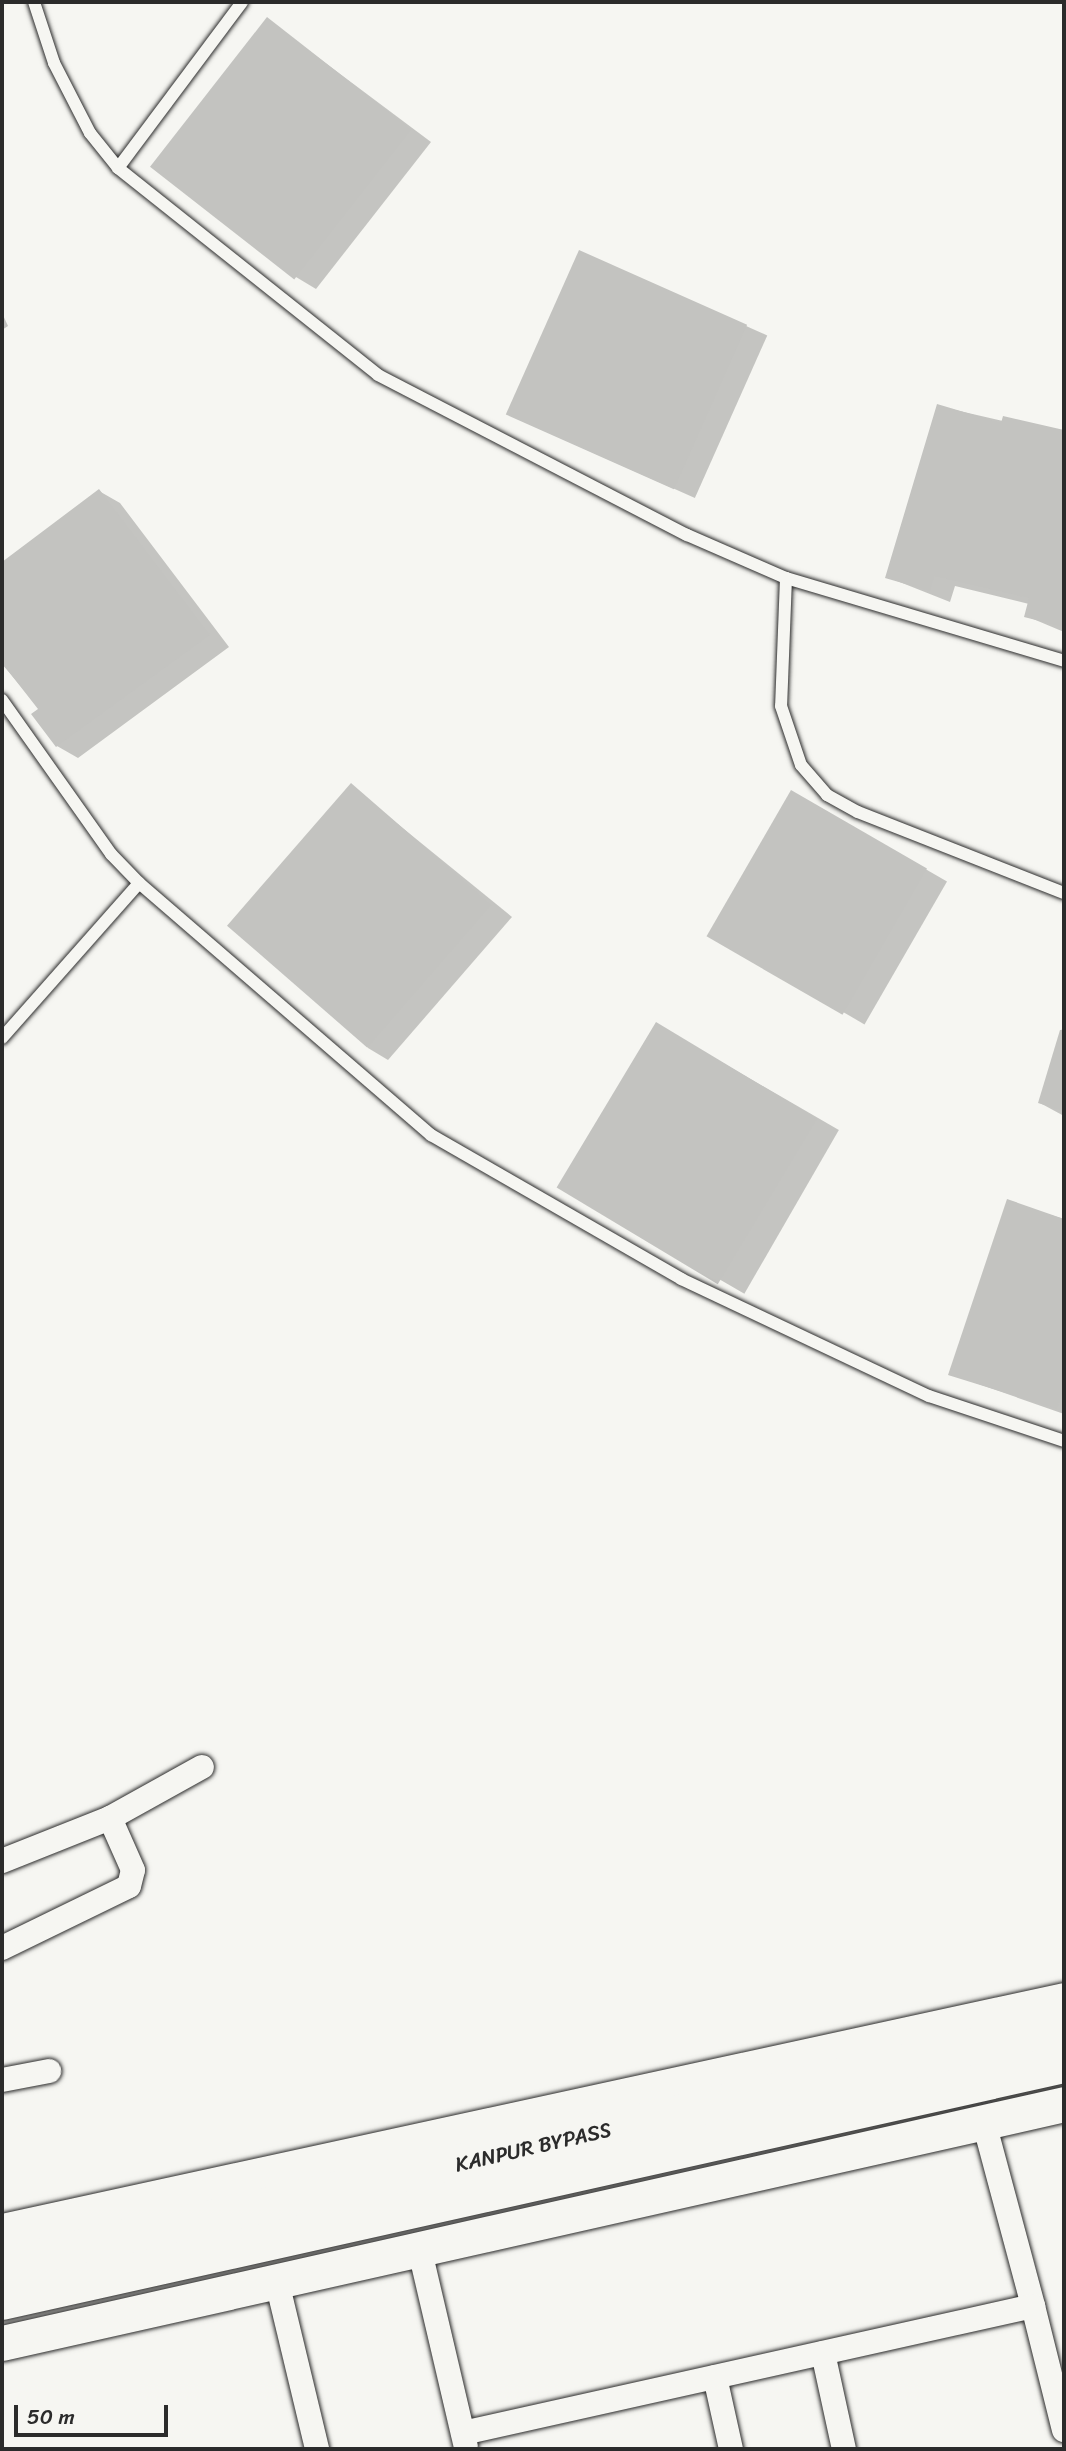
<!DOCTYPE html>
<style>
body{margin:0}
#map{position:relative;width:1066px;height:2451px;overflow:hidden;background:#f6f6f2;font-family:Sriracha,sans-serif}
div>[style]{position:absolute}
.shadow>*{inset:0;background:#0003;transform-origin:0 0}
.building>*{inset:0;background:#c3c3c0;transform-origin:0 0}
.roads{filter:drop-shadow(0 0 2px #2b2b2b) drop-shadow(0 0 2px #2b2b2b)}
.lane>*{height:12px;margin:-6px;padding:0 6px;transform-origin:6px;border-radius:6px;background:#f6f6f2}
.street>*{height:24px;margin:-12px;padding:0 12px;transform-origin:12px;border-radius:12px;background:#f6f6f2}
.secondary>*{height:35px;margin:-17.5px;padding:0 17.5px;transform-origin:17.5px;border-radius:17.5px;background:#f6f6f2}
.highway>*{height:38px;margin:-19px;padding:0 19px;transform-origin:19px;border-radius:19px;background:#f6f6f2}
span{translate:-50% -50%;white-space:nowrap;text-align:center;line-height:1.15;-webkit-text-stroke:5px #f6f6f2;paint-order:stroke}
.street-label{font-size:21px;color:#2b2b2b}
.frame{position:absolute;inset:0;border:4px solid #2b2b2b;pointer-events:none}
.scale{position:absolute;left:14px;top:2405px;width:154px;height:32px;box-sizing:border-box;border:4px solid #2b2b2b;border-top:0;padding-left:9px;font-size:21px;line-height:24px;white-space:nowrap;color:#2b2b2b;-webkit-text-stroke:5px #f6f6f2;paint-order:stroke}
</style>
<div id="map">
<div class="shadow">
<div style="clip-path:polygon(268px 20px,431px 142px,316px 289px,296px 277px)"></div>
<div style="left:580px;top:252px;width:205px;height:178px;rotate:24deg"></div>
<div style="clip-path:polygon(2px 313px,8px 326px,2px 330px)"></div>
<div style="clip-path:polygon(938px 406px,1064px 435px,1064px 632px,1026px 616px,1029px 604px,955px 586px,950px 602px,887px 577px)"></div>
<div style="clip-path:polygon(99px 491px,120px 503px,229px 647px,78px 758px,57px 746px,40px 709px,2px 664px,2px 564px)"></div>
<div style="clip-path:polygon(351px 786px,512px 917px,388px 1060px,368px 1048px)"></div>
<div style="left:792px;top:792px;width:179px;height:165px;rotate:30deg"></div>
<div style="clip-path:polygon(1064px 1022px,1064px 1116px,1040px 1103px)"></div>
<div style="left:657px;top:1025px;width:210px;height:189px;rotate:30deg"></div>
<div style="clip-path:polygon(1008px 1202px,1064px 1219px,1064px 1414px,950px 1374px)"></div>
</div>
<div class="building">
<div style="left:267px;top:17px;width:183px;height:190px;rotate:38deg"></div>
<div style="left:579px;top:250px;width:184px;height:180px;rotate:24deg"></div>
<div style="clip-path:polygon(937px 404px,1001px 423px,1003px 416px,1064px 430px,1064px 627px,1024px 617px,1029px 598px,934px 576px,930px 591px,885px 578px)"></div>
<div style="clip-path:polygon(99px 489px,210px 635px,56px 747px,31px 714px,38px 709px,2px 663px,2px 562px)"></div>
<div style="left:351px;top:783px;width:186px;height:189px;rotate:41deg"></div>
<div style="left:791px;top:790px;width:157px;height:169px;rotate:30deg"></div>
<div style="left:656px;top:1022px;width:188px;height:193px;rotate:31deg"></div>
<div style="clip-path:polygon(1060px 1030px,1064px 1030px,1064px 1111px,1038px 1103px)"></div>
<div style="clip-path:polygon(1007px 1199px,1064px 1219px,1064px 1387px,1057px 1409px,948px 1375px)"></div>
</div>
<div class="roads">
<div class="lane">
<div style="left:34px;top:2px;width:64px;rotate:71.8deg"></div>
<div style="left:54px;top:63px;width:79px;rotate:62.8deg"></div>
<div style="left:90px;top:133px;width:45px;rotate:51.3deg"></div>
<div style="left:118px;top:168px;width:332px;rotate:38.5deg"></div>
<div style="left:378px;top:375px;width:348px;rotate:27.4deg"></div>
<div style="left:687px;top:535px;width:108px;rotate:23.5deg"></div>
<div style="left:786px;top:578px;width:290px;rotate:16.6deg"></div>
<div style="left:118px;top:168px;width:207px;rotate:-53.2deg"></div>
<div style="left:786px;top:578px;width:128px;rotate:92.2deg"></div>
<div style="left:781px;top:706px;width:62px;rotate:71.3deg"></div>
<div style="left:801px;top:765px;width:40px;rotate:49deg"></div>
<div style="left:827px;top:795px;width:35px;rotate:29deg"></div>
<div style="left:858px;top:812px;width:221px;rotate:21.5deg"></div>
<div style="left:2px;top:700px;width:189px;rotate:54.7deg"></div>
<div style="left:111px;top:854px;width:40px;rotate:46deg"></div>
<div style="left:139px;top:883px;width:386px;rotate:40.8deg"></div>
<div style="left:431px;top:1135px;width:289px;rotate:29.9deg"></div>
<div style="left:681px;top:1279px;width:274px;rotate:25.3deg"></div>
<div style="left:929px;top:1396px;width:142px;rotate:18.4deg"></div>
<div style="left:2px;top:1038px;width:207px;rotate:-48.5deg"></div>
</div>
<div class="street">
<div style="left:2px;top:1861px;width:116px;rotate:-21.7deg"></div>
<div style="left:110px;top:1818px;width:105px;rotate:-29deg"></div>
<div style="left:2px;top:1948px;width:141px;rotate:-26deg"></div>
<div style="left:129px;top:1886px;width:16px;rotate:-76deg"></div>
<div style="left:133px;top:1870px;width:57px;rotate:-113.9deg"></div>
<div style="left:2px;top:2080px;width:48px;rotate:-10.8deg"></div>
<div style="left:983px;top:2119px;width:194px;rotate:75deg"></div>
<div style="left:419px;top:2247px;width:205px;rotate:76.8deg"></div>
<div style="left:277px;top:2282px;width:172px;rotate:76.5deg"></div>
<div style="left:823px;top:2353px;width:98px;rotate:77.7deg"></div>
<div style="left:715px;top:2377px;width:74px;rotate:77.5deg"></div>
<div style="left:463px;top:2433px;width:584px;rotate:-12.56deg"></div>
<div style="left:1033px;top:2306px;width:128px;rotate:76deg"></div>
</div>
<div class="secondary">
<div style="left:2px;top:2231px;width:1087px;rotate:-12.27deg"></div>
<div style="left:2px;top:2343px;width:1089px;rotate:-12.68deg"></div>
</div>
<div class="highway">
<div style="left:2px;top:2266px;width:1089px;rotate:-12.68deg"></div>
<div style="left:2px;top:2301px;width:1088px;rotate:-12.58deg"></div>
</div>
</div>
<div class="street-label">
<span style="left:533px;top:2147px;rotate:-13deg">KANPUR BYPASS</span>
</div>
<div class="frame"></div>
<div class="scale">50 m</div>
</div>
